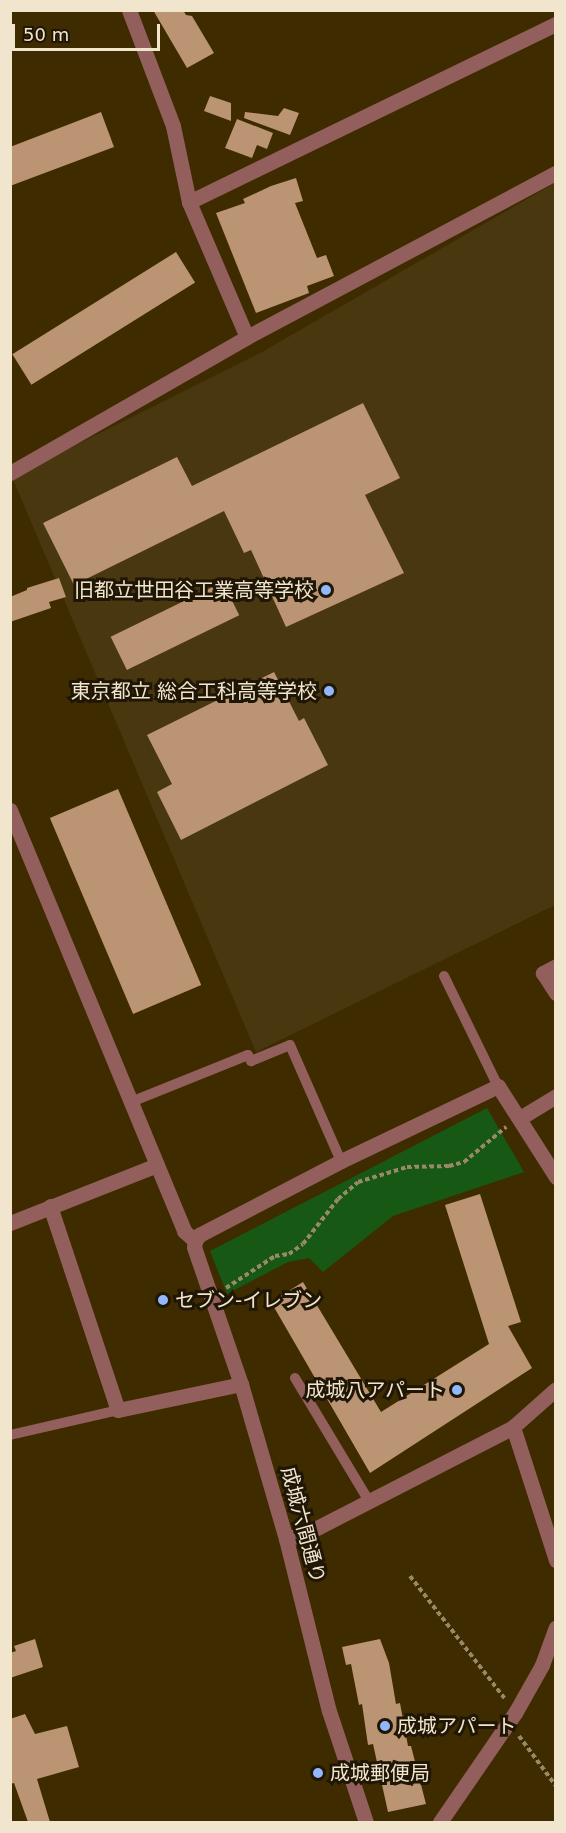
<!DOCTYPE html>
<meta charset="utf-8">
<style>
body{margin:0}
#map{position:relative;width:566px;height:1833px;overflow:hidden;background:#3f2b00;font-family:"DejaVu Sans","Noto Sans JP",sans-serif}
div>[style]{position:absolute}
.built>*{inset:0;background:#48370f}
.green>*{inset:0;background:#175814}
.building>*{inset:0;background:#ba9473;transform-origin:0 0}
.path>*{height:4px;margin-top:-2px;transform-origin:0;background:repeating-linear-gradient(90deg,#998968 0 4.5px,transparent 0 7.5px)}
.service>*{height:10px;margin:-5px;padding:0 5px;transform-origin:5px;border-radius:5px;background:#935f5d}
.minor>*{height:15px;margin:-7.5px;padding:0 7.5px;transform-origin:7.5px;border-radius:7.5px;background:#935f5d}
.dots>*{width:16px;height:16px;translate:-50% -50%;box-sizing:border-box;border:3px solid #1f1605;border-radius:50%}
span{translate:-50% -50%;white-space:nowrap;text-align:center;line-height:1.15;-webkit-text-stroke:6px #1f1605;paint-order:stroke}
.poi-label{font-size:20px;color:#f1e5ce}
.right{translate:-100% -50%;text-align:right}
.left{translate:0 -50%;text-align:left}
.street-label{font-size:20px;color:#f1e5ce}
.frame{position:absolute;inset:0;border:12px solid #f1e5ce;pointer-events:none}
.scale{position:absolute;left:12px;top:24px;width:148px;height:27px;box-sizing:border-box;border:3px solid #f1e5ce;border-top:0;padding-left:8px;font-size:18px;line-height:21px;white-space:nowrap;color:#f1e5ce;-webkit-text-stroke:4px #1f1605;paint-order:stroke}
</style>
<div id="map">
<div class="built">
<div style="clip-path:polygon(555px 183px,555px 905px,256px 1052px,12px 477px,262px 352px)"></div>
</div>
<div class="green">
<div style="clip-path:polygon(487px 1108px,524px 1172px,393px 1216px,323px 1272px,309px 1258px,288px 1262px,227px 1294px,210px 1251px)"></div>
</div>
<div class="building">
<div style="clip-path:polygon(153px 10px,183px 10px,186px 15px,192px 16px,214px 53px,187px 68px)"></div>
<div style="clip-path:polygon(210px 96px,231px 103px,231px 121px,204px 111px)"></div>
<div style="clip-path:polygon(284px 108px,299px 113px,290px 135px,244px 118px,245px 112px,278px 116px)"></div>
<div style="clip-path:polygon(101px 112px,114px 147px,10px 186px,10px 147px)"></div>
<div style="clip-path:polygon(237px 119px,273px 133px,267px 149px,257px 145px,252px 158px,225px 148px)"></div>
<div style="clip-path:polygon(296px 178px,303px 201px,295px 203px,317px 258px,326px 255px,334px 276px,307px 286px,309px 293px,256px 313px,216px 213px,245px 203px,243px 199px,271px 186px)"></div>
<div style="left:176px;top:252px;width:36px;height:193px;rotate:58deg"></div>
<div style="clip-path:polygon(363px 403px,400px 478px,365px 495px,404px 573px,286px 627px,251px 550px,244px 553px,224px 511px,74px 585px,43px 523px,177px 457px,192px 486px)"></div>
<div style="clip-path:polygon(59px 578px,66px 597px,49px 602px,51px 608px,10px 622px,10px 597px,27px 590px,27px 588px)"></div>
<div style="left:223px;top:582px;width:37px;height:125px;rotate:64deg"></div>
<div style="clip-path:polygon(274px 672px,299px 721px,304px 718px,328px 765px,181px 840px,157px 792px,172px 784px,147px 735px)"></div>
<div style="left:118px;top:789px;width:213px;height:74px;rotate:67deg"></div>
<div style="clip-path:polygon(480px 1194px,521px 1322px,508px 1326px,532px 1368px,370px 1473px,271px 1302px,303px 1282px,381px 1412px,489px 1344px,445px 1205px)"></div>
<div style="clip-path:polygon(35px 1639px,43px 1667px,10px 1678px,10px 1653px,16px 1651px,14px 1646px)"></div>
<div style="clip-path:polygon(380px 1639px,389px 1663px,396px 1704px,400px 1703px,408px 1746px,411px 1746px,426px 1804px,388px 1812px,373px 1744px,368px 1745px,362px 1704px,359px 1705px,351px 1664px,346px 1665px,342px 1647px)"></div>
<div style="clip-path:polygon(25px 1714px,35px 1734px,67px 1726px,79px 1767px,37px 1779px,50px 1822px,28px 1822px,14px 1783px,10px 1784px,10px 1719px)"></div>
</div>
<div class="path">
<div style="left:226px;top:1288px;width:59px;rotate:-33.1deg"></div>
<div style="left:275px;top:1256px;width:14px;rotate:-8deg"></div>
<div style="left:289px;top:1254px;width:17px;rotate:-36deg"></div>
<div style="left:303px;top:1244px;width:57px;rotate:-52.1deg"></div>
<div style="left:338px;top:1199px;width:26px;rotate:-40deg"></div>
<div style="left:358px;top:1182px;width:51px;rotate:-17deg"></div>
<div style="left:407px;top:1167px;width:42px;rotate:-1.4deg"></div>
<div style="left:449px;top:1166px;width:16px;rotate:-15deg"></div>
<div style="left:464px;top:1162px;width:55px;rotate:-39.8deg"></div>
<div style="left:410px;top:1576px;width:155px;rotate:52.3deg"></div>
<div style="left:519px;top:1736px;width:62px;rotate:53.5deg"></div>
</div>
<div class="service">
<div style="left:444px;top:976px;width:123px;rotate:63.9deg"></div>
<div style="left:131px;top:1102px;width:126px;rotate:-21.9deg"></div>
<div style="left:248px;top:1055px;width:7px;rotate:63deg"></div>
<div style="left:251px;top:1061px;width:42px;rotate:-22.3deg"></div>
<div style="left:290px;top:1045px;width:127px;rotate:66.3deg"></div>
<div style="left:295px;top:1378px;width:144px;rotate:59deg"></div>
<div style="left:10px;top:1435px;width:111px;rotate:-13deg"></div>
</div>
<div class="minor">
<div style="left:129px;top:10px;width:124px;rotate:69.2deg"></div>
<div style="left:173px;top:126px;width:78px;rotate:78.1deg"></div>
<div style="left:189px;top:202px;width:147px;rotate:66.8deg"></div>
<div style="left:189px;top:202px;width:408px;rotate:-25.9deg"></div>
<div style="left:10px;top:473px;width:273px;rotate:-29.8deg"></div>
<div style="left:247px;top:337px;width:350px;rotate:-28deg"></div>
<div style="left:10px;top:810px;width:456px;rotate:67.5deg"></div>
<div style="left:184px;top:1231px;width:15px;rotate:42deg"></div>
<div style="left:556px;top:966px;width:15px;rotate:152deg"></div>
<div style="left:543px;top:973px;width:24px;rotate:57deg"></div>
<div style="left:520px;top:1118px;width:42px;rotate:-31.4deg"></div>
<div style="left:50px;top:1206px;width:215px;rotate:71.6deg"></div>
<div style="left:118px;top:1410px;width:126px;rotate:-11.9deg"></div>
<div style="left:10px;top:1223px;width:158px;rotate:-21.5deg"></div>
<div style="left:195px;top:1241px;width:6px;rotate:99deg"></div>
<div style="left:194px;top:1247px;width:145px;rotate:71.1deg"></div>
<div style="left:241px;top:1384px;width:161px;rotate:73.8deg"></div>
<div style="left:286px;top:1539px;width:177px;rotate:76deg"></div>
<div style="left:329px;top:1711px;width:117px;rotate:71.6deg"></div>
<div style="left:195px;top:1241px;width:7px;rotate:-56deg"></div>
<div style="left:199px;top:1235px;width:160px;rotate:-27.5deg"></div>
<div style="left:341px;top:1161px;width:174px;rotate:-25.5deg"></div>
<div style="left:498px;top:1086px;width:108px;rotate:57.5deg"></div>
<div style="left:513px;top:1427px;width:140px;rotate:72.1deg"></div>
<div style="left:286px;top:1539px;width:24px;rotate:-17deg"></div>
<div style="left:309px;top:1532px;width:229px;rotate:-27.2deg"></div>
<div style="left:513px;top:1427px;width:57px;rotate:-41.5deg"></div>
<div style="left:440px;top:1822px;width:132px;rotate:-55.5deg"></div>
<div style="left:515px;top:1713px;width:55px;rotate:-60.6deg"></div>
<div style="left:542px;top:1665px;width:40px;rotate:-69.8deg"></div>
</div>
<div class="dots">
<div style="left:326px;top:590px;background:#92b7fd"></div>
<div style="left:329px;top:691px;background:#92b7fd"></div>
<div style="left:163px;top:1300px;background:#92b7fd"></div>
<div style="left:457px;top:1390px;background:#92b7fd"></div>
<div style="left:385px;top:1726px;background:#92b7fd"></div>
<div style="left:318px;top:1773px;background:#92b7fd"></div>
</div>
<div class="poi-label">
<span class="right" style="left:314px;top:590px">旧都立世田谷工業高等学校</span>
<span class="right" style="left:317px;top:691px">東京都立 総合工科高等学校</span>
<span class="left" style="left:175px;top:1300px">セブン-イレブン</span>
<span class="right" style="left:445px;top:1390px">成城八アパート</span>
<span class="left" style="left:397px;top:1726px">成城アパート</span>
<span class="left" style="left:330px;top:1773px">成城郵便局</span>
</div>
<div class="street-label">
<span style="left:303px;top:1525px;rotate:75deg">成城六間通り</span>
</div>
<div class="frame"></div>
<div class="scale">50 m</div>
</div>
